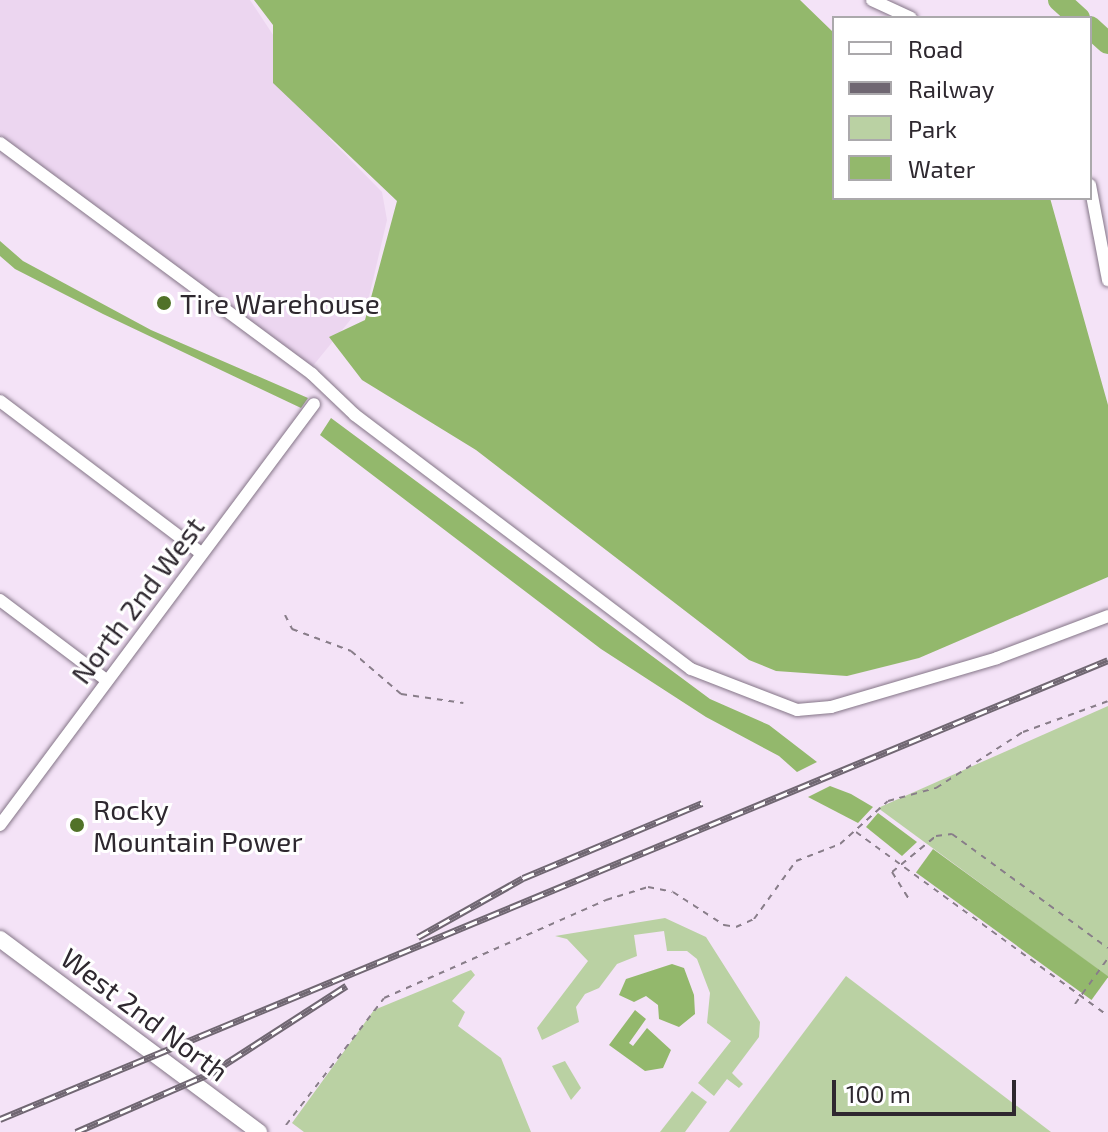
<!DOCTYPE html>
<style>
body{margin:0}
#map{position:relative;width:1108px;height:1132px;overflow:hidden;background:#f4e3f7;font-family:"Exo 2",sans-serif}
div>[style]{position:absolute}
.built>*{inset:0;background:#ecd6f0}
.green>*{inset:0;background:#bad1a3}
.water>*{inset:0;background:#93b86c;transform-origin:0 0}
.river>*{height:22px;margin:-11px;padding:0 11px;transform-origin:11px;border-radius:11px;background:#93b86c}
.path>*{height:2px;margin-top:-1px;transform-origin:0;background:repeating-linear-gradient(90deg,#887d89 0 6px,transparent 0 12px)}
.roads{filter:drop-shadow(0 0 2px #847587) drop-shadow(0 0 2px #847587)}
.street>*{height:12px;margin:-6px;padding:0 6px;transform-origin:6px;border-radius:6px;background:#fff}
.secondary>*{height:16px;margin:-8px;padding:0 8px;transform-origin:8px;border-radius:8px;background:#fff}
.rail>*{height:7px;margin-top:-3.5px;transform-origin:0;background:repeating-linear-gradient(90deg,#fff 0 12px,#706772 0 24px);box-sizing:border-box;border-block:2px solid #706772}
.path-bridge>*{height:2px;margin-top:-1px;transform-origin:0;background:repeating-linear-gradient(90deg,#887d89 0 6px,transparent 0 12px)}
.dots>*{width:22px;height:22px;translate:-50% -50%;box-sizing:border-box;border:4px solid #fff;border-radius:50%}
span{translate:-50% -50%;white-space:nowrap;text-align:center;line-height:1.15;-webkit-text-stroke:6px #fff;paint-order:stroke}
.poi-label{font-size:28px;color:#2e282f}
.left{translate:0 -50%;text-align:left}
.street-label{font-size:28px;color:#2e282f}
.legend{position:absolute;left:832px;top:16px;width:260px;height:184px;box-sizing:border-box;background:#fff;border:2px solid #aba9ac;margin:0;padding:10px 14px;list-style:none;font-size:24px;color:#2e282f}
.legend li{display:flex;align-items:center;gap:16px;height:40px}
.legend b{width:40px;border:2px solid #aba9ac}
.scale{position:absolute;left:832px;top:1080px;width:184px;height:36px;box-sizing:border-box;border:4px solid #2e282f;border-top:0;padding-left:10px;font-size:24px;line-height:28px;white-space:nowrap;color:#2e282f;-webkit-text-stroke:6px #fff;paint-order:stroke}
</style>
<div id="map">
<div class="built">
<div style="clip-path:polygon(0 0,250px 0,316px 100px,330px 139px,382px 192px,387px 220px,369px 297px,312px 367px,0 135px)"></div>
</div>
<div class="green">
<div style="clip-path:polygon(1108px 706px,1108px 977px,878px 808px)"></div>
<div style="clip-path:polygon(665px 918px,706px 937px,760px 1022px,759px 1037px,732px 1073px,743px 1084px,739px 1088px,727px 1079px,714px 1096px,698px 1083px,731px 1041px,707px 1023px,710px 993px,697px 959px,687px 951px,667px 951px,664px 931px,634px 935px,637px 956px,617px 964px,599px 988px,585px 994px,576px 1007px,579px 1022px,542px 1040px,537px 1028px,588px 961px,567px 939px,555px 936px)"></div>
<div style="clip-path:polygon(471px 970px,475px 975px,452px 1001px,465px 1012px,458px 1026px,501px 1058px,531px 1132px,304px 1132px,292px 1123px,374px 1010px)"></div>
<div style="clip-path:polygon(846px 976px,1051px 1132px,729px 1132px)"></div>
<div style="clip-path:polygon(565px 1061px,581px 1088px,571px 1100px,552px 1066px)"></div>
<div style="clip-path:polygon(692px 1091px,707px 1102px,685px 1132px,660px 1132px)"></div>
</div>
<div class="water">
<div style="clip-path:polygon(254px 0,800px 0,834px 33px,834px 198px,1050px 198px,1108px 405px,1108px 577px,919px 658px,847px 676px,776px 671px,749px 660px,476px 450px,362px 380px,329px 337px,365px 320px,397px 201px,273px 83px,273px 25px)"></div>
<div style="clip-path:polygon(0 241px,23px 261px,151px 330px,308px 398px,301px 408px,103px 314px,15px 269px,0 256px)"></div>
<div style="clip-path:polygon(331px 418px,710px 699px,769px 725px,817px 762px,797px 772px,779px 756px,706px 717px,601px 649px,320px 435px)"></div>
<div style="clip-path:polygon(830px 786px,851px 794px,873px 807px,858px 823px,808px 797px)"></div>
<div style="clip-path:polygon(878px 813px,917px 842px,902px 856px,866px 827px)"></div>
<div style="left:933px;top:849px;width:217px;height:29px;rotate:36deg"></div>
<div style="clip-path:polygon(672px 964px,684px 968px,694px 995px,695px 1014px,679px 1027px,659px 1019px,658px 1005px,646px 996px,634px 1002px,619px 995px,626px 979px)"></div>
<div style="clip-path:polygon(635px 1010px,646px 1019px,629px 1043px,633px 1046px,647px 1028px,671px 1050px,663px 1068px,645px 1071px,609px 1045px)"></div>
</div>
<div class="river">
<div style="left:1059px;top:0;width:27px;rotate:42deg"></div>
<div style="left:1090px;top:27px;width:24px;rotate:42deg"></div>
</div>
<div class="path">
<div style="left:285px;top:615px;width:16px;rotate:63deg"></div>
<div style="left:292px;top:629px;width:63px;rotate:20.4deg"></div>
<div style="left:351px;top:651px;width:66px;rotate:40.7deg"></div>
<div style="left:401px;top:694px;width:63px;rotate:8.3deg"></div>
<div style="left:856px;top:832px;width:312px;rotate:36.1deg"></div>
<div style="left:936px;top:836px;width:16px;rotate:-7deg"></div>
<div style="left:952px;top:834px;width:193px;rotate:36.2deg"></div>
<div style="left:892px;top:872px;width:32px;rotate:58deg"></div>
<div style="left:1075px;top:1004px;width:57px;rotate:-54.3deg"></div>
<div style="left:286px;top:1125px;width:160px;rotate:-52.3deg"></div>
<div style="left:384px;top:998px;width:243px;rotate:-23.8deg"></div>
<div style="left:606px;top:900px;width:44px;rotate:-17.2deg"></div>
<div style="left:648px;top:887px;width:25px;rotate:11deg"></div>
<div style="left:673px;top:892px;width:61px;rotate:32.9deg"></div>
<div style="left:724px;top:925px;width:12px;rotate:9deg"></div>
<div style="left:736px;top:927px;width:20px;rotate:-24deg"></div>
<div style="left:754px;top:919px;width:72px;rotate:-54.1deg"></div>
<div style="left:796px;top:861px;width:47px;rotate:-21.1deg"></div>
<div style="left:840px;top:844px;width:64px;rotate:-41.9deg"></div>
<div style="left:888px;top:801px;width:50px;rotate:-15.2deg"></div>
<div style="left:936px;top:788px;width:103px;rotate:-32.8deg"></div>
<div style="left:1023px;top:732px;width:90px;rotate:-20deg"></div>
</div>
<div class="roads">
<div class="street">
<div style="left:872px;top:0;width:43px;rotate:24.8deg"></div>
<div style="left:0;top:143px;width:388px;rotate:36.5deg"></div>
<div style="left:312px;top:374px;width:59px;rotate:43.6deg"></div>
<div style="left:355px;top:415px;width:421px;rotate:37.1deg"></div>
<div style="left:691px;top:669px;width:114px;rotate:21.1deg"></div>
<div style="left:797px;top:710px;width:34px;rotate:-5deg"></div>
<div style="left:831px;top:707px;width:173px;rotate:-16.4deg"></div>
<div style="left:997px;top:658px;width:119px;rotate:-20.7deg"></div>
<div style="left:1090px;top:185px;width:97px;rotate:79.3deg"></div>
<div style="left:0;top:401px;width:252px;rotate:37.1deg"></div>
<div style="left:0;top:600px;width:133px;rotate:37deg"></div>
<div style="left:0;top:825px;width:525px;rotate:-53.28deg"></div>
</div>
<div class="secondary">
<div style="left:0;top:939px;width:323px;rotate:36.7deg"></div>
</div>
</div>
<div class="rail">
<div style="left:418px;top:937px;width:120px;rotate:-29.3deg"></div>
<div style="left:523px;top:878px;width:194px;rotate:-22.7deg"></div>
<div style="left:0;top:1119px;width:1199px;rotate:-22.5deg"></div>
<div style="left:76px;top:1132px;width:147px;rotate:-23.6deg"></div>
<div style="left:211px;top:1073px;width:161px;rotate:-32.8deg"></div>
</div>
<div class="path-bridge">
<div style="left:892px;top:872px;width:57px;rotate:-39.3deg"></div>
</div>
<div class="dots">
<div style="left:164px;top:303px;background:#517229"></div>
<div style="left:77px;top:825px;background:#517229"></div>
</div>
<div class="poi-label">
<span class="left" style="left:180px;top:303px">Tire Warehouse</span>
<span class="left" style="left:93px;top:825px">Rocky<br>Mountain Power</span>
</div>
<div class="street-label">
<span style="left:137px;top:600px;rotate:-53deg">North 2nd West</span>
<span style="left:145px;top:1014px;rotate:37deg">West 2nd North</span>
</div>
<ul class="legend">
<li><b style="height:10px;background:#fff"></b>Road</li>
<li><b style="height:10px;background:#706772"></b>Railway</li>
<li><b style="height:22px;background:#bad1a3"></b>Park</li>
<li><b style="height:22px;background:#93b86c"></b>Water</li>
</ul>
<div class="scale">100 m</div>
</div>
